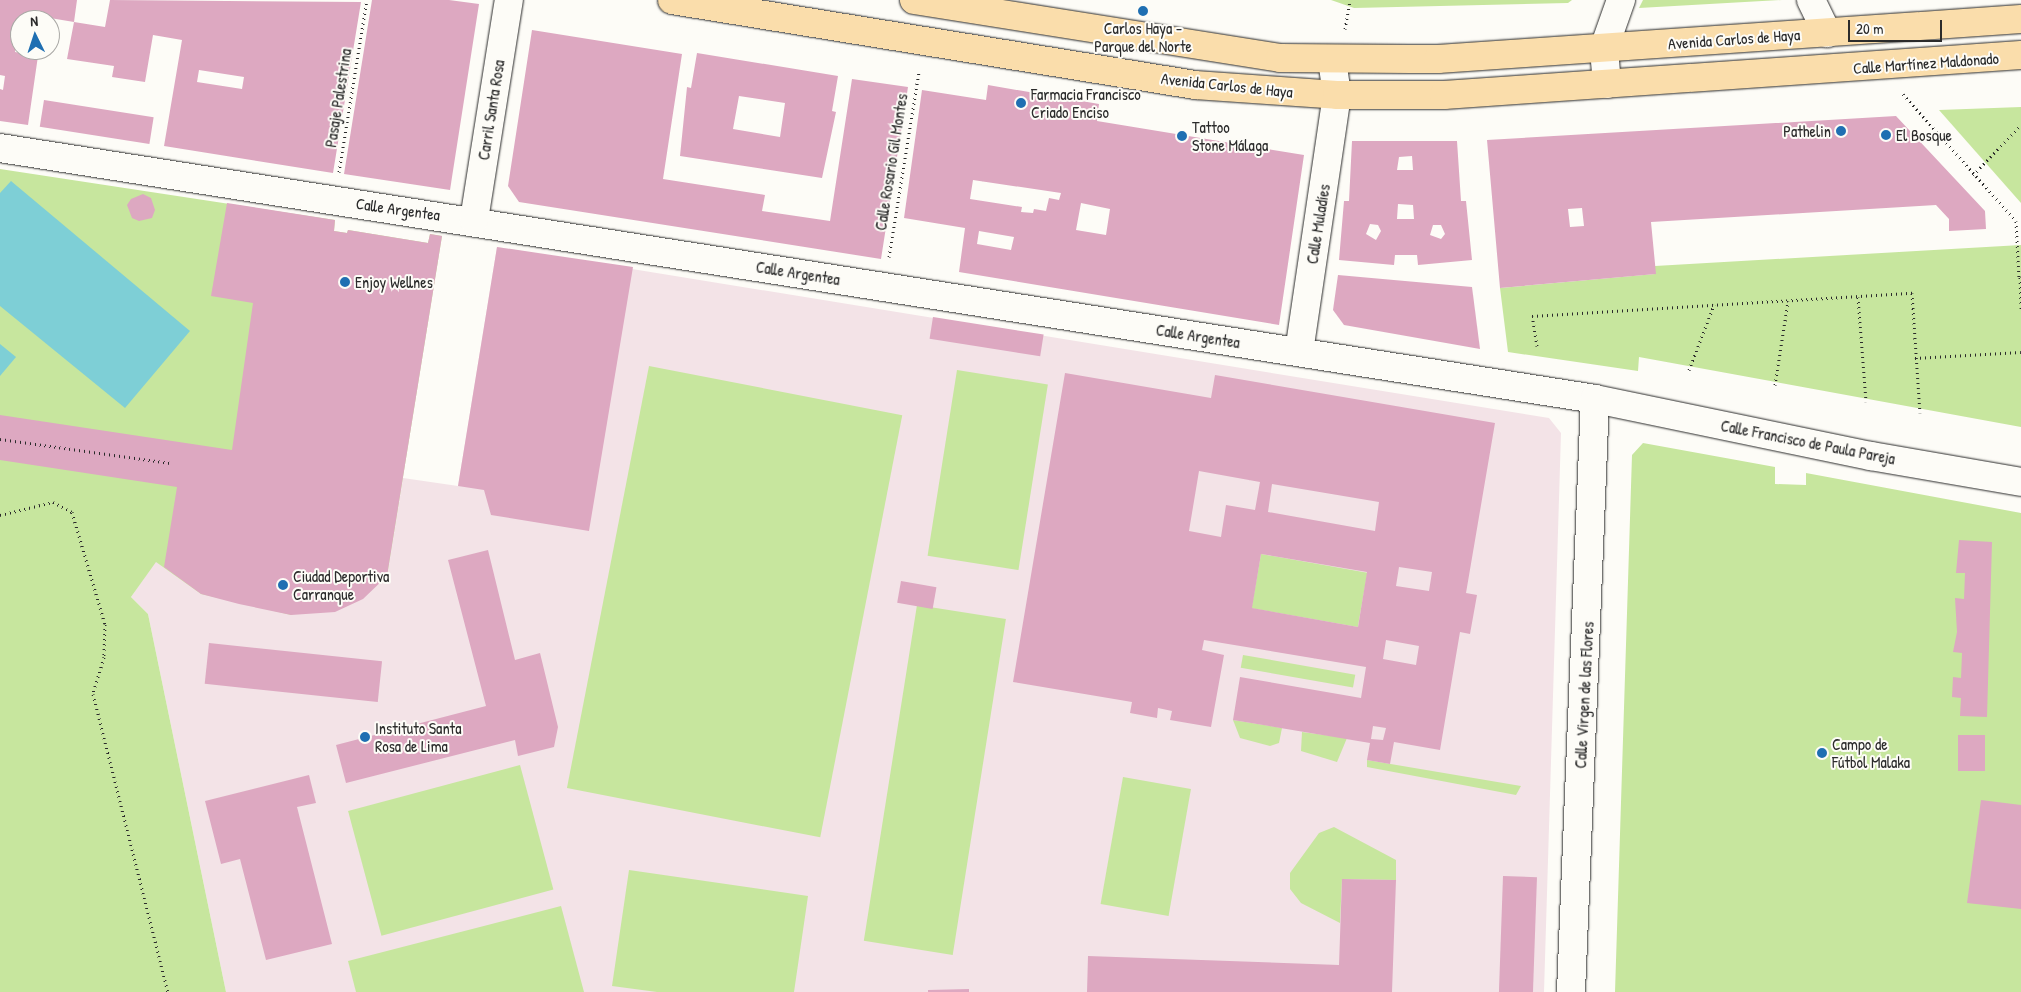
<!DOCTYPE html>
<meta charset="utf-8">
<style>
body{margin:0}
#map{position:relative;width:2021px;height:992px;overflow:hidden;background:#fdfcf7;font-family:"Patrick Hand",sans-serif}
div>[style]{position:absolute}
.built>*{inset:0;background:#f3e3e7}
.green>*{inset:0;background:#c7e69e;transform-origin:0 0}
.water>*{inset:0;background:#7ecfd6}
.building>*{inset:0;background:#dda8c1;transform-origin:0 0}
.path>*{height:3px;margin-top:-1.5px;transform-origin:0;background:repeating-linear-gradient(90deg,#2b2b2b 0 1px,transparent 0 5px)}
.roads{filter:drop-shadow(0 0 1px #2b2b2b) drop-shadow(0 0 1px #2b2b2b)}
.street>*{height:28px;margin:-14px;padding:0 14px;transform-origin:14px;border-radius:14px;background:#fdfcf7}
.secondary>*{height:28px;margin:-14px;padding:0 14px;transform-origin:14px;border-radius:14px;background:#fdfcf7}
.primary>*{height:28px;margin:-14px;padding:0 14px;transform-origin:14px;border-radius:14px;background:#faddab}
.dots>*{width:14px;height:14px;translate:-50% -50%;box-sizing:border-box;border:2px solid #fdfcf7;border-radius:50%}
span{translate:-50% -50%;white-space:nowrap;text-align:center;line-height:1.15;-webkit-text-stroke:4px #fdfcf7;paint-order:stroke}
.poi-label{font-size:16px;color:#2b2b2b}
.left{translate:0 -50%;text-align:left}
.right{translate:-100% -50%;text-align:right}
.street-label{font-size:16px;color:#2b2b2b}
.north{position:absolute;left:10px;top:10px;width:50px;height:50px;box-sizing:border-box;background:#fdfcf7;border:1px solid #a9a8a5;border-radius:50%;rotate:356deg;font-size:14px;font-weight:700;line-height:20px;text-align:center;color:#2b2b2b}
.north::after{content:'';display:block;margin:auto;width:18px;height:22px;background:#1f6fb2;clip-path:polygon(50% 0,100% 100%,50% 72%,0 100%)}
.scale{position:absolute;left:1848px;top:20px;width:94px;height:22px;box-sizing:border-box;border:2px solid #2b2b2b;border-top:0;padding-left:6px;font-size:15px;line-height:18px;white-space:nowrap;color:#2b2b2b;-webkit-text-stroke:4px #fdfcf7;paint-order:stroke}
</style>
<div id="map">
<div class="built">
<div style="clip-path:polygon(497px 247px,1549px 418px,1561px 433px,1544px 992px,226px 992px,148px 614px,131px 597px,156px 561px,201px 594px,291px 615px,387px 576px,403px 478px,458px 486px)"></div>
</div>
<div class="green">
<div style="clip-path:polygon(1331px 0,1572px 0,1568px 3px,1354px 8px)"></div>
<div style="clip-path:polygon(1643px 0,1782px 0,1639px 8px)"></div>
<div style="clip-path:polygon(2021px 107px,2021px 203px,1939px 110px)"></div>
<div style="clip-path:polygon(0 169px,335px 220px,334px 231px,347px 233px,348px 230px,428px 243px,430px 234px,442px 236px,387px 576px,291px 615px,201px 594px,156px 562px,131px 597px,148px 614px,226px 992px,0 992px)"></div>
<div style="clip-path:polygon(2021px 245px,2021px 427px,1639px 357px,1638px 371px,1508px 352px,1500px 288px,1655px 274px,1655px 266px)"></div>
<div style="left:649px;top:366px;width:258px;height:430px;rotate:11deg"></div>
<div style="left:957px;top:370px;width:92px;height:188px;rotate:9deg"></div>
<div style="clip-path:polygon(1643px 443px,1775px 467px,1775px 484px,1806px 485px,1806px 473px,2021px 513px,2021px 992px,1615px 992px,1632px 455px)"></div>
<div style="left:1261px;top:554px;width:108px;height:55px;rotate:10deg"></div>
<div style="left:917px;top:605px;width:90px;height:340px;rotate:9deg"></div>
<div style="left:1243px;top:655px;width:114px;height:13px;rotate:10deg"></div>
<div style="clip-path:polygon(1233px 720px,1282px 728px,1279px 743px,1270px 746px,1240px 738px)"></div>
<div style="clip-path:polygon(1302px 732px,1347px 738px,1337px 762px,1301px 751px)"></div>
<div style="clip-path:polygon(1367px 760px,1521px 786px,1516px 795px,1367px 767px)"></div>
<div style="left:520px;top:765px;width:129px;height:178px;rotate:75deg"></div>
<div style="left:1123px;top:777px;width:69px;height:129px;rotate:10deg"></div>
<div style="clip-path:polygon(1334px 827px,1396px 860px,1396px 880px,1342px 879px,1340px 923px,1301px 903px,1290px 889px,1290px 873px,1319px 833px)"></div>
<div style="clip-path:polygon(629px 870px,808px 896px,794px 992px,657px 992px,612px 986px)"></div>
<div style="clip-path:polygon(561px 906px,584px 992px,356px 992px,348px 961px)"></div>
</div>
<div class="water">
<div style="clip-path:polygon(11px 181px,190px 331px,125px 408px,0 306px,0 193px)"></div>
<div style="clip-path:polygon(0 344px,16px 357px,0 376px)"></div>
</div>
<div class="building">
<div style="clip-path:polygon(evenodd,0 0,77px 0,74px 22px,105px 27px,110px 0,361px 2px,333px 173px,164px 146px,182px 40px,153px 35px,145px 82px,112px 77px,114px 66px,67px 59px,74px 22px,44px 17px,44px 20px,20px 20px,20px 30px,13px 29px,11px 43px,16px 44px,15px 52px,38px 56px,28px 125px,0 121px,0 89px,3px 90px,5px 76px,0 75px,0 0,199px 70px,244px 77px,242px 89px,197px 82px,199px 70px)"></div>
<div style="clip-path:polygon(372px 0,449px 0,479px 4px,450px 190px,344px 174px)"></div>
<div style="clip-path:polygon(532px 30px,682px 54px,663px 179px,765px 195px,762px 211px,830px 221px,852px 79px,908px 87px,881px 259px,519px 202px,508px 186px)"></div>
<div style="clip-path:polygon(evenodd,697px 53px,838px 76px,832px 111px,836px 112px,822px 178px,680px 156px,687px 87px,691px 88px,697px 53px,739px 96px,785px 103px,780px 137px,733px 129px,739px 96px)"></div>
<div style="clip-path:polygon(evenodd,988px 85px,1099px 104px,1097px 121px,1304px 155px,1279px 325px,959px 272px,965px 228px,904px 218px,922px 90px,986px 100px,988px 85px,973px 180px,1061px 193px,1059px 200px,1049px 198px,1046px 211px,1034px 209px,1033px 213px,1021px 212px,1022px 207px,970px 199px,973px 180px,988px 85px,1081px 203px,1110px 209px,1106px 235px,1076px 230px,1081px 203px,988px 85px,979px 231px,1014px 237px,1011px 250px,977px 244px,979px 231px)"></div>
<div style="left:44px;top:100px;width:111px;height:27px;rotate:9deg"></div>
<div style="clip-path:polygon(evenodd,1896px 116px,1985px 211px,1986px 229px,1949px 231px,1949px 219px,1936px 205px,1651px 222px,1656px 274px,1500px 288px,1487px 140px,1896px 116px,1582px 208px,1584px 226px,1570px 227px,1568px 209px,1582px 208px)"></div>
<div style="clip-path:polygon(evenodd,1352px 141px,1457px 141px,1461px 201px,1466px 201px,1472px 260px,1418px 265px,1417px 255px,1395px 255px,1394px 265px,1339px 260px,1344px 201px,1349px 201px,1352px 141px,1412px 156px,1413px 170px,1397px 170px,1399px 157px,1412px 156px,1352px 141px,1398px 204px,1413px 205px,1414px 219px,1397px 219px,1398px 204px,1352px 141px,1370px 224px,1378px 225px,1381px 231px,1376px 240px,1366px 234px,1370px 224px,1352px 141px,1433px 225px,1441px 225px,1445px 234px,1441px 239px,1430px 235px,1433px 225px)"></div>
<div style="clip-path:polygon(143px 194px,151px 198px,155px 210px,152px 218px,139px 221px,132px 218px,127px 205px,131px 199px)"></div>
<div style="clip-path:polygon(227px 203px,335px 220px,334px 231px,347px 233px,348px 230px,428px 243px,430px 234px,442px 236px,387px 576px,363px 599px,335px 612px,291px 615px,239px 604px,201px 594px,164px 567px,177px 487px,0 460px,0 415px,232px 450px,253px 303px,211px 296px)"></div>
<div style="clip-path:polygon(497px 247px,633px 267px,589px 531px,491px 515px,484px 490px,458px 486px)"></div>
<div style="clip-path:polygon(1338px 275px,1472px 287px,1480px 349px,1344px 325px,1333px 310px)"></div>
<div style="left:933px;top:317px;width:112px;height:22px;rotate:9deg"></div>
<div style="clip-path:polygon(evenodd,1065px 373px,1211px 398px,1215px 375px,1495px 423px,1466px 593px,1477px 595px,1470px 634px,1460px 632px,1440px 750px,1394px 742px,1390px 764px,1367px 760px,1370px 743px,1233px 720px,1240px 677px,1361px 698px,1366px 667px,1204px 640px,1202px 650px,1224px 655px,1211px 727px,1170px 720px,1172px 711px,1158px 708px,1157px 718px,1130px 713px,1132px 702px,1013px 682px,1065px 373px,1199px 471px,1260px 482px,1255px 510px,1226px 505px,1221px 537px,1189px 531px,1199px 471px,1065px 373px,1272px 484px,1379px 502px,1375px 531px,1268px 512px,1272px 484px,1065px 373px,1261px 554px,1367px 572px,1358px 627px,1252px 608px,1261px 554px,1065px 373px,1399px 567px,1432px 572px,1429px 591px,1396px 586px,1399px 567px,1065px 373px,1386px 640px,1419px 646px,1416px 665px,1383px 659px,1386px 640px,1065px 373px,1373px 726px,1386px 728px,1383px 740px,1371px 739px,1373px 726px)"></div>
<div style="clip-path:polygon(1959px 540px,1992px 542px,1987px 717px,1960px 716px,1961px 698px,1952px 697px,1953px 677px,1961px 678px,1962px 653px,1953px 652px,1957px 632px,1955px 598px,1964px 599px,1965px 573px,1956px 573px)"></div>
<div style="clip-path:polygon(488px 550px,515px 660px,540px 653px,558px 727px,554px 747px,518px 756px,515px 740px,346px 783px,336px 745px,486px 706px,448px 560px)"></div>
<div style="left:901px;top:581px;width:36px;height:22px;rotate:10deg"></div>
<div style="left:209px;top:643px;width:174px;height:41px;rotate:6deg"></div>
<div style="left:1958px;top:735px;width:27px;height:36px"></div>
<div style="clip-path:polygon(309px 775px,316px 803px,297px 807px,332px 944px,266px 960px,240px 859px,221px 864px,205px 801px)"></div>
<div style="clip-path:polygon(1981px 800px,2021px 805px,2021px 909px,1967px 903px)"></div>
<div style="left:1503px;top:876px;width:34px;height:116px;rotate:2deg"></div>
<div style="clip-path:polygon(1342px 879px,1396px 880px,1392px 992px,1087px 992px,1088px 956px,1339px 965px)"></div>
<div style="clip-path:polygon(969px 989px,969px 992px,928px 992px,928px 990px)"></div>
</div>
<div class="path">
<div style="left:1345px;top:29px;width:29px;rotate:-80deg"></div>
<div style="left:1903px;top:94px;width:170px;rotate:48.3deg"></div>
<div style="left:2016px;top:221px;width:57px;rotate:87deg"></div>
<div style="left:339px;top:172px;width:174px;rotate:-80.8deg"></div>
<div style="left:1973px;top:175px;width:69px;rotate:-46.2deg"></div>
<div style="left:889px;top:257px;width:188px;rotate:-80.8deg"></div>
<div style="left:2020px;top:277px;width:34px;rotate:88deg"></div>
<div style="left:1858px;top:297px;width:105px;rotate:85.6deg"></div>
<div style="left:1537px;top:346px;width:30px;rotate:-99deg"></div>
<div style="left:1532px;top:316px;width:381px;rotate:-3.5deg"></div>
<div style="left:1912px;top:293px;width:120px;rotate:86.2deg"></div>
<div style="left:1915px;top:358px;width:106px;rotate:-3.2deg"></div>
<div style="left:1689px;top:370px;width:70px;rotate:-69deg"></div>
<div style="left:1775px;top:385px;width:85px;rotate:-81.2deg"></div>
<div style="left:0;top:439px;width:172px;rotate:8deg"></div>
<div style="left:0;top:515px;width:55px;rotate:-13.8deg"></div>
<div style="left:53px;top:502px;width:21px;rotate:28deg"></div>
<div style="left:72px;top:512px;width:117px;rotate:73.6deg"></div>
<div style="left:105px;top:624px;width:33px;rotate:92deg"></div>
<div style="left:104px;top:657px;width:39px;rotate:107deg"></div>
<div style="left:93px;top:694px;width:307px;rotate:75.9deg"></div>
</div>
<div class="roads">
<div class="street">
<div style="left:0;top:148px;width:1615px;rotate:8.94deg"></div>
<div style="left:1595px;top:399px;width:282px;rotate:11.7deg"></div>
<div style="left:1871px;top:456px;width:152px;rotate:9.8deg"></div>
<div style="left:474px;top:220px;width:223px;rotate:-81deg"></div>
<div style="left:1299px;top:352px;width:260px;rotate:-81.6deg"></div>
<div style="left:1337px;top:95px;width:36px;rotate:-98deg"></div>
<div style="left:1571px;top:992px;width:593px;rotate:-87.68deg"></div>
</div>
<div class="secondary">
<div style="left:1811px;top:0;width:37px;rotate:64deg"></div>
<div style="left:1607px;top:84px;width:36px;rotate:-95deg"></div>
<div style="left:1604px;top:48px;width:51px;rotate:-70.5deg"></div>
</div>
<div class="primary">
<div style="left:672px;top:0;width:530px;rotate:9.23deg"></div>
<div style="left:1195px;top:85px;width:142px;rotate:4deg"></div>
<div style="left:1337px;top:95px;width:107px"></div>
<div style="left:1444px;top:95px;width:578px;rotate:-3.97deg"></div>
<div style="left:914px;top:0;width:371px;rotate:9deg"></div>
<div style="left:1280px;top:58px;width:158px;rotate:0.4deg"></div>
<div style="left:1438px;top:59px;width:584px;rotate:-3.92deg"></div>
</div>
</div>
<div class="dots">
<div style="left:1143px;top:11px;background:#1f6fb2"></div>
<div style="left:1021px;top:103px;background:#1f6fb2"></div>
<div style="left:1841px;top:131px;background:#1f6fb2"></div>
<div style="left:1886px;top:135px;background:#1f6fb2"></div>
<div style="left:1182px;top:136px;background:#1f6fb2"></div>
<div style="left:345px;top:282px;background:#1f6fb2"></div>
<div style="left:283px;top:585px;background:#1f6fb2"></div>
<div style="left:365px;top:737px;background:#1f6fb2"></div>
<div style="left:1822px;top:753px;background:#1f6fb2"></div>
</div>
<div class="poi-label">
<span style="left:1143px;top:37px">Carlos Haya -<br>Parque del Norte</span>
<span class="left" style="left:1031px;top:103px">Farmacia Francisco<br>Criado Enciso</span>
<span class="left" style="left:1192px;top:136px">Tattoo<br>Stone Málaga</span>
<span class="right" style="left:1831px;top:131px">Pathelin</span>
<span class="left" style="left:1896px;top:135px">El Bosque</span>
<span class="left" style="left:355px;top:282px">Enjoy Wellnes</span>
<span class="left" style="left:293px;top:585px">Ciudad Deportiva<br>Carranque</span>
<span class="left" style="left:375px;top:737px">Instituto Santa<br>Rosa de Lima</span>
<span class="left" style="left:1832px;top:753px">Campo de<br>Fútbol Malaka</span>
</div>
<div class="street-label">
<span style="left:1734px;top:39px;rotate:-4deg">Avenida Carlos de Haya</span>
<span style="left:1926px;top:63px;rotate:-4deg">Calle Martínez Maldonado</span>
<span style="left:1227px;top:85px;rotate:6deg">Avenida Carlos de Haya</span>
<span style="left:338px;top:98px;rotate:-81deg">Pasaje Palestrina</span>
<span style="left:491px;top:110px;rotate:-81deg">Carril Santa Rosa</span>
<span style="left:891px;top:162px;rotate:-81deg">Calle Rosario Gil Montes</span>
<span style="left:398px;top:209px;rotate:8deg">Calle Argentea</span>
<span style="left:1318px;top:224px;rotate:-81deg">Calle Muladíes</span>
<span style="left:798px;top:273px;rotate:9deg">Calle Argentea</span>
<span style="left:1198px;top:336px;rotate:9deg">Calle Argentea</span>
<span style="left:1808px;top:442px;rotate:11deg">Calle Francisco de Paula Pareja</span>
<span style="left:1584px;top:695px;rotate:-87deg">Calle Virgen de las Flores</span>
</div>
<div class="north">N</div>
<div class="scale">20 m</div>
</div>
